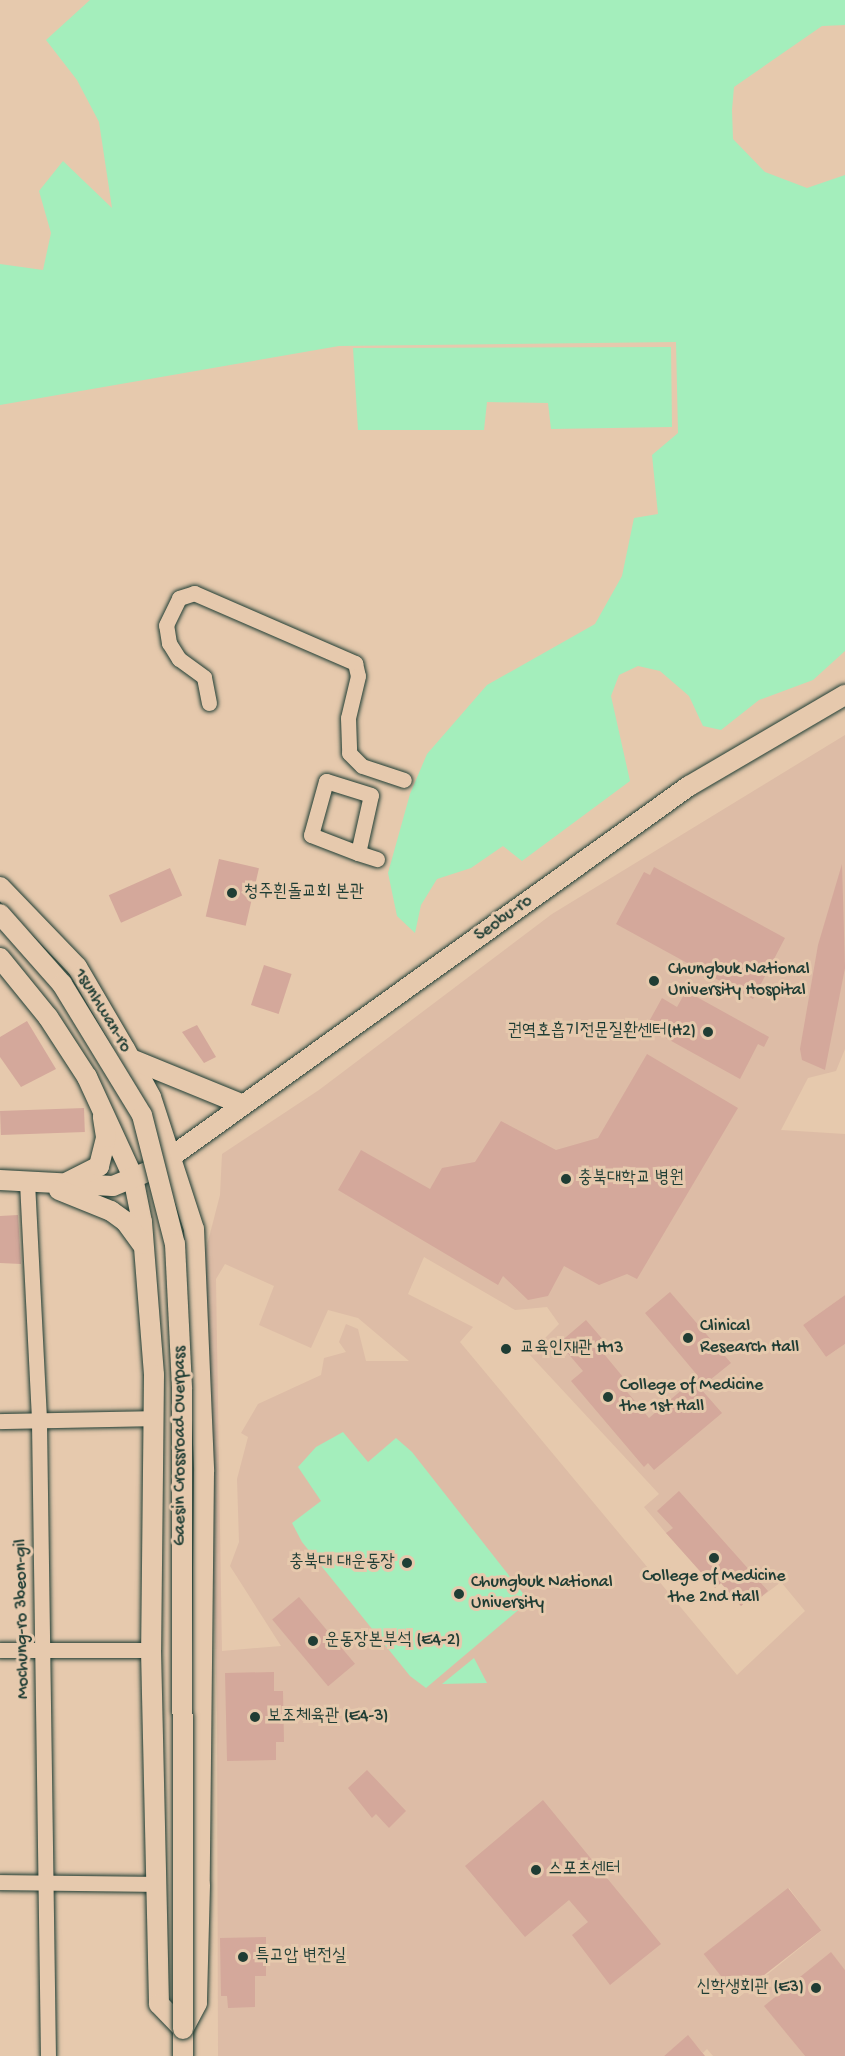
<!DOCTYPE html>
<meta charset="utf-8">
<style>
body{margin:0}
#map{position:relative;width:845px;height:2056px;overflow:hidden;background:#e6c9ad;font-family:"Gochi Hand","Poor Story",sans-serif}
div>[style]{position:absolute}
.built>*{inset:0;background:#ddbca6}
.green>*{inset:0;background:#a4eebc}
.building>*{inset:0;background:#d4a89b;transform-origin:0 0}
.roads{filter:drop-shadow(0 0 2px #1f3d34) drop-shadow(0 0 2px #1f3d34)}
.minor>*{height:15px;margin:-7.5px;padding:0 7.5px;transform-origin:7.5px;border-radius:7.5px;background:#e6c9ad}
.major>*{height:20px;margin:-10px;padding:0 10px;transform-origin:10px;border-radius:10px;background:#e6c9ad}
.bridges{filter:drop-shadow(0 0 2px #1f3d34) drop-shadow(0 0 2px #1f3d34)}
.major-bridge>*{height:20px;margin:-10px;padding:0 10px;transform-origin:10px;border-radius:10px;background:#e6c9ad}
.dots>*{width:16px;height:16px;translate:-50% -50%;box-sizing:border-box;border:3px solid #e6c9ad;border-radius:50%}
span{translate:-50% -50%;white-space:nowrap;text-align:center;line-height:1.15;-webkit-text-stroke:6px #e6c9ad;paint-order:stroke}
.poi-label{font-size:18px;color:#1f3d34}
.left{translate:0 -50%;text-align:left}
.right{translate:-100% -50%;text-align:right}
.street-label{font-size:18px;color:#1f3d34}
</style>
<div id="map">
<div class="built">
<div style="clip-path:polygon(evenodd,845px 735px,845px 1049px,836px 1071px,808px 1078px,781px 1130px,845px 1134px,845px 1295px,803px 1325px,826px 1357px,845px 1344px,845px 1970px,831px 1953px,765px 2006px,805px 2056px,713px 2056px,707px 2049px,703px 2053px,688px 2036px,664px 2056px,218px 2056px,217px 1713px,205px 1253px,220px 1195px,222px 1154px,319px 1090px,552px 914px,845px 735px,424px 1257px,515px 1310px,547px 1307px,559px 1324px,529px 1354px,659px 1494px,644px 1507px,666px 1533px,715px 1588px,721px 1583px,741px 1606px,750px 1598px,755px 1602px,781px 1582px,805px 1611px,737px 1675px,460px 1342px,473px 1327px,408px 1294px,424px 1257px,845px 735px,225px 1264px,274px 1286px,259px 1325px,311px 1348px,328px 1310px,358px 1318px,409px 1361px,366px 1361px,358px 1329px,346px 1324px,339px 1342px,346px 1352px,324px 1358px,321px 1375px,258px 1404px,241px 1433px,248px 1437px,237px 1479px,239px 1542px,230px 1566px,281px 1646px,222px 1651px,216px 1279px,225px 1264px,845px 735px,789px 1888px,821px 1931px,738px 1998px,707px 1956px,789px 1888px)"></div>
</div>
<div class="green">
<div style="clip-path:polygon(90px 0,845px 0,845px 25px,822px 26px,734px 87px,732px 110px,733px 139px,765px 172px,807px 188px,845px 175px,845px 651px,813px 680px,759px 700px,721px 730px,703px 726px,689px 696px,660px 671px,638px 666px,619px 675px,611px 696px,630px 781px,522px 861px,503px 846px,471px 868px,437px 879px,421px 905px,415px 933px,397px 916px,388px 873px,410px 794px,427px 754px,487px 685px,595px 624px,622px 576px,634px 518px,658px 514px,652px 455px,678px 433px,676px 342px,339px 346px,0 405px,0 264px,43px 270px,51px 233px,39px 191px,63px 161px,112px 208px,99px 122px,77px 80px,46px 40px)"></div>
<div style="clip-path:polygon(671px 347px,672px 427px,551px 429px,548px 403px,487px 402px,484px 430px,358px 430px,353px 348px)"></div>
<div style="clip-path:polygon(343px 1432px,368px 1462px,396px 1438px,412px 1452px,529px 1601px,426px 1688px,410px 1676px,302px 1542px,292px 1523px,321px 1501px,298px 1467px,316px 1447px)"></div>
<div style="clip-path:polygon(474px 1658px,487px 1683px,442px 1684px)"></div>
</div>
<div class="building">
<div style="left:219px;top:859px;width:41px;height:59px;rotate:13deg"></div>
<div style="clip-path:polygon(842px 864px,845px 968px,825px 1070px,802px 1060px,800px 1049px,818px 945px)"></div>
<div style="clip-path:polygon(654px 867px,785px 938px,753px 999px,616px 924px,644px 872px,650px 875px)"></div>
<div style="left:170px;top:868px;width:30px;height:67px;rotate:66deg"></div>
<div style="left:264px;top:965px;width:29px;height:42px;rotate:18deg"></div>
<div style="clip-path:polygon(686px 991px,769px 1037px,764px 1047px,758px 1044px,740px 1079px,646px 1027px,662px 998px,677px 1007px)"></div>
<div style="clip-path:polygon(27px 1021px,56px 1069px,21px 1087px,0 1057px,0 1037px)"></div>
<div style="clip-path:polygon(197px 1025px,216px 1057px,204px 1063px,182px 1032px)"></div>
<div style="clip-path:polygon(647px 1054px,738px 1108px,637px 1279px,627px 1274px,599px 1285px,564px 1266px,548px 1296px,528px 1300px,503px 1276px,498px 1285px,338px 1190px,361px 1150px,430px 1189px,442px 1168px,475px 1162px,501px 1121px,556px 1150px,598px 1138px)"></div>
<div style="left:84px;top:1108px;width:24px;height:84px;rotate:88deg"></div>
<div style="clip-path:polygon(18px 1215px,21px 1264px,0 1263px,0 1216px)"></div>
<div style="clip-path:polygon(670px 1292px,731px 1363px,700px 1388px,722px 1413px,654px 1470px,648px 1463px,644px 1467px,571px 1381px,583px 1371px,559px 1343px,586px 1320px,605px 1342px,599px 1348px,623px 1377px,618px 1381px,649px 1418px,698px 1376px,645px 1313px)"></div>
<div style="clip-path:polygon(845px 1295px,845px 1344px,826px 1357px,803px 1325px)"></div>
<div style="clip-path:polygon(679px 1491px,768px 1591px,755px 1602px,750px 1597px,741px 1606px,721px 1583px,715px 1588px,666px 1533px,673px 1528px,657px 1511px)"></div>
<div style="left:299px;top:1597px;width:87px;height:35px;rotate:50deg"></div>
<div style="clip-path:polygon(274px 1672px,274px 1691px,283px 1691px,284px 1742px,276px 1742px,276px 1760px,227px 1761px,225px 1673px)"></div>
<div style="clip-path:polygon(367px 1770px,406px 1811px,389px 1828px,376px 1814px,372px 1818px,348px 1788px)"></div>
<div style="clip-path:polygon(543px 1800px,661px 1944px,610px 1985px,572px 1935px,588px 1922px,569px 1900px,525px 1937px,465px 1866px)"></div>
<div style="left:788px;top:1888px;width:54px;height:107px;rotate:52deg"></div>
<div style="clip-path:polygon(266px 1937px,266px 1976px,255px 1976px,255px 2007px,228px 2008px,227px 1996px,221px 1996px,220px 1938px)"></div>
<div style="clip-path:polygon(831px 1952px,845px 1970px,845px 2056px,805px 2056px,764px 2006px)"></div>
<div style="clip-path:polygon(688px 2035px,705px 2056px,664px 2056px)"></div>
</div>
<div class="roads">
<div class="minor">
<div style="left:209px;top:703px;width:26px;rotate:-101deg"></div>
<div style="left:204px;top:677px;width:31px;rotate:-144deg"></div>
<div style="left:179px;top:659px;width:19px;rotate:-122deg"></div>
<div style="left:169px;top:643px;width:18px;rotate:-99deg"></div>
<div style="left:166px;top:625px;width:30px;rotate:-64deg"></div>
<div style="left:179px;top:598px;width:16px;rotate:-18deg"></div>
<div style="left:194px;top:593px;width:176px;rotate:23.5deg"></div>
<div style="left:355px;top:663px;width:13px;rotate:77deg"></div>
<div style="left:358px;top:676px;width:43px;rotate:103.4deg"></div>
<div style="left:348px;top:718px;width:35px;rotate:88deg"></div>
<div style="left:349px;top:753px;width:18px;rotate:45deg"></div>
<div style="left:362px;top:766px;width:44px;rotate:18.4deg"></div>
<div style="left:358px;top:853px;width:59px;rotate:-77.4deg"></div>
<div style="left:371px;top:795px;width:47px;rotate:-162.7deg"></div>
<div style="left:326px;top:781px;width:56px;rotate:105.5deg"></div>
<div style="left:311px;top:835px;width:50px;rotate:21deg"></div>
<div style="left:358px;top:853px;width:20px;rotate:18deg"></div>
<div style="left:27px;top:1182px;width:240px;rotate:87.1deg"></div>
<div style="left:39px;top:1422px;width:634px;rotate:89.19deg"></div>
<div style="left:0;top:1421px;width:153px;rotate:-1.1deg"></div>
<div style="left:0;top:1650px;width:151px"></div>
<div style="left:0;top:1882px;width:155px;rotate:0.7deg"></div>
</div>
<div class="major">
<div style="left:0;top:887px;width:111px;rotate:46.1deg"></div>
<div style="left:77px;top:967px;width:95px;rotate:59.7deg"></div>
<div style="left:125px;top:1049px;width:55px;rotate:61.6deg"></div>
<div style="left:151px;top:1097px;width:139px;rotate:72deg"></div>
<div style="left:194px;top:1229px;width:243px;rotate:87.6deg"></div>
<div style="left:204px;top:1472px;width:413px;rotate:90.6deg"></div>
<div style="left:200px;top:1885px;width:118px;rotate:91.5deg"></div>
<div style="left:197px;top:2003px;width:30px;rotate:118deg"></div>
<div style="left:183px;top:2029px;width:27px;rotate:90deg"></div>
<div style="left:0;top:958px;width:76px;rotate:50.9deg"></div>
<div style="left:48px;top:1017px;width:72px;rotate:57deg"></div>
<div style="left:87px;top:1077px;width:110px;rotate:65.3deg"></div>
<div style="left:133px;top:1177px;width:46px;rotate:78.7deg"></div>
<div style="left:142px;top:1222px;width:153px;rotate:85.5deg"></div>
<div style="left:154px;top:1375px;width:275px;rotate:90.6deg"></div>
<div style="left:151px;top:1650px;width:354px;rotate:88.7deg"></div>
<div style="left:159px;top:2004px;width:35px;rotate:46deg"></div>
<div style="left:131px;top:1059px;width:119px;rotate:22.2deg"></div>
<div style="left:0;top:1180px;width:113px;rotate:3deg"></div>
<div style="left:113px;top:1186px;width:44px;rotate:-22.5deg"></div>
<div style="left:154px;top:1169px;width:658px;rotate:-35.6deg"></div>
<div style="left:689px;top:786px;width:181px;rotate:-30.3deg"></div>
<div style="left:68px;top:1182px;width:35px;rotate:-27deg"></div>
<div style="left:99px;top:1166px;width:30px;rotate:-76deg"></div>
<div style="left:106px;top:1137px;width:20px;rotate:-99deg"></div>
<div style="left:59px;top:1190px;width:56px;rotate:22deg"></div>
<div style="left:111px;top:1211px;width:19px;rotate:36deg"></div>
<div style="left:126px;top:1222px;width:27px;rotate:54deg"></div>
</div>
</div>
<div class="bridges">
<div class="major-bridge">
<div style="left:0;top:914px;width:94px;rotate:48.5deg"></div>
<div style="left:62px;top:984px;width:153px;rotate:58.6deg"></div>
<div style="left:142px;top:1115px;width:133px;rotate:75.7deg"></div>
<div style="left:175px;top:1244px;width:145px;rotate:87.2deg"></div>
<div style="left:182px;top:1389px;width:640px;rotate:89.91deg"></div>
</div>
</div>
<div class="dots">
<div style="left:232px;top:893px;background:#1f3d34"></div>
<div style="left:654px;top:981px;background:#1f3d34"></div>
<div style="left:708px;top:1032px;background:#1f3d34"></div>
<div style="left:566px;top:1179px;background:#1f3d34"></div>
<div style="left:688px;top:1338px;background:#1f3d34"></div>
<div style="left:506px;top:1349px;background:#1f3d34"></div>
<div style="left:608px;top:1397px;background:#1f3d34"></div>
<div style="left:714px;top:1558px;background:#1f3d34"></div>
<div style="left:407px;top:1563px;background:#1f3d34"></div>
<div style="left:459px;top:1594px;background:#1f3d34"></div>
<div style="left:313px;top:1641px;background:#1f3d34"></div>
<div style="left:255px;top:1717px;background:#1f3d34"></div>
<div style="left:536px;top:1870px;background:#1f3d34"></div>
<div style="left:243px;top:1957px;background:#1f3d34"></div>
<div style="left:816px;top:1988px;background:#1f3d34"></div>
</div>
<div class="poi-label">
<span class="left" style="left:244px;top:893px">청주흰돌교회 본관</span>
<span class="left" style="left:668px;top:981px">Chungbuk National<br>University Hospital</span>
<span class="right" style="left:696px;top:1032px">권역호흡기전문질환센터(H2)</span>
<span class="left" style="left:578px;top:1179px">충북대학교 병원</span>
<span class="left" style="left:700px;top:1338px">Clinical<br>Research Hall</span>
<span class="left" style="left:520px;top:1349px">교육인재관 H13</span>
<span class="left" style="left:620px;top:1397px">College of Medicine<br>the 1st Hall</span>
<span class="right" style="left:395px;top:1563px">충북대 대운동장</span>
<span style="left:714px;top:1588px">College of Medicine<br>the 2nd Hall</span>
<span class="left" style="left:471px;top:1594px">Chungbuk National<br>University</span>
<span class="left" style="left:325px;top:1641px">운동장본부석 (E4-2)</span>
<span class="left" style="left:267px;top:1717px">보조체육관 (E4-3)</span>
<span class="left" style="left:548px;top:1870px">스포츠센터</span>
<span class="left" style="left:255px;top:1957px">특고압 변전실</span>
<span class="right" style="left:804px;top:1988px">신학생회관 (E3)</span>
</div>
<div class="street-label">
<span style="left:504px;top:919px;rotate:-36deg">Seobu-ro</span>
<span style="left:102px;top:1011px;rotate:59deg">1sunhwan-ro</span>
<span style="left:181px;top:1446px;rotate:-90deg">Gaesin Crossroad Overpass</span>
<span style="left:23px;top:1619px;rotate:-91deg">Mochung-ro 3beon-gil</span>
</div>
</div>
